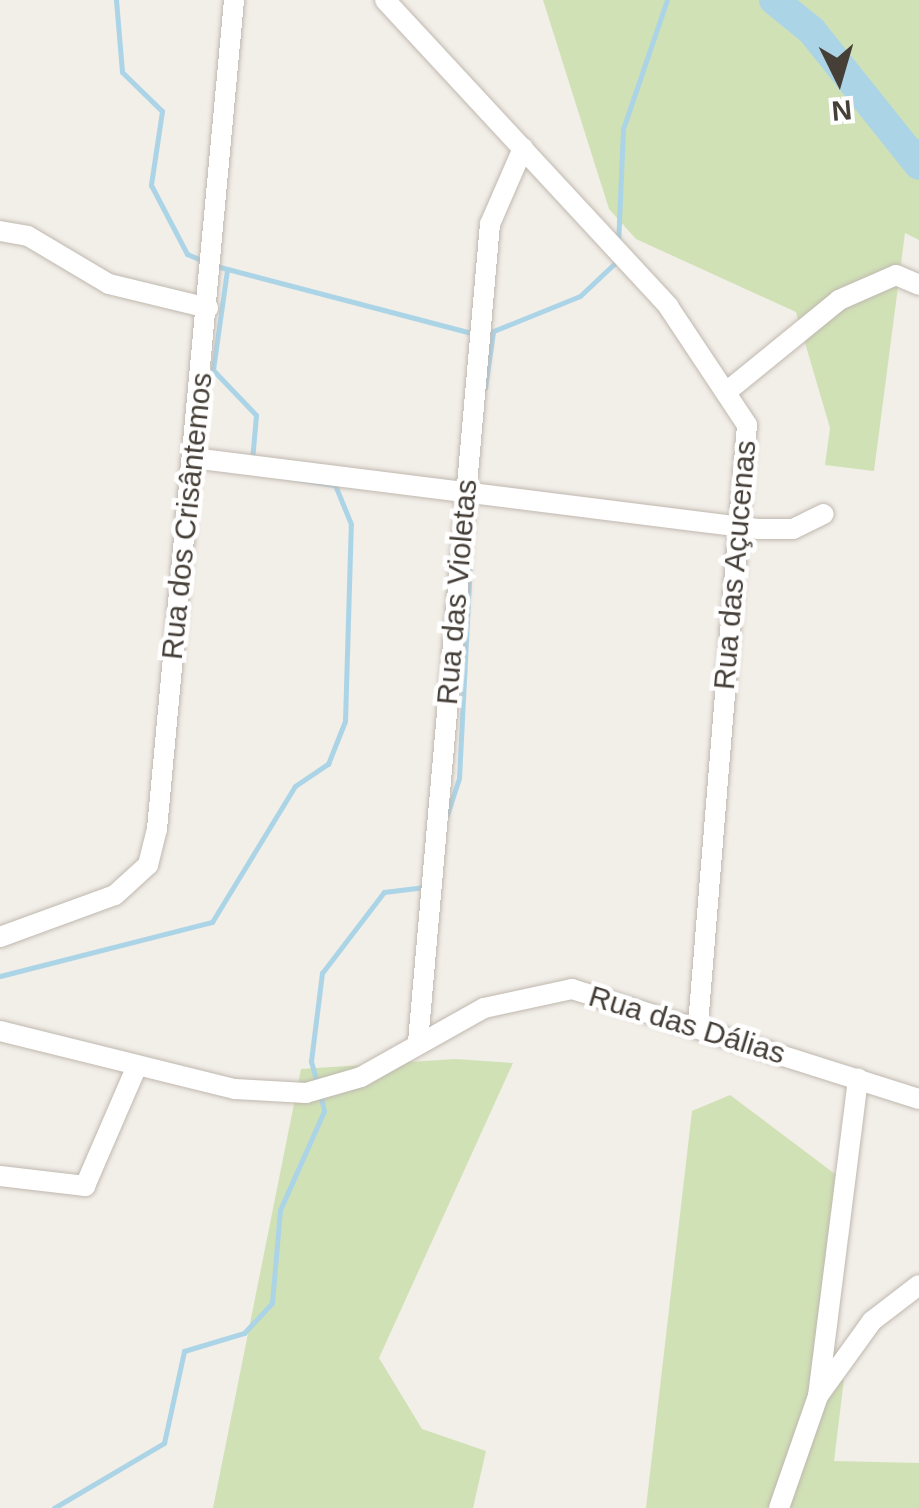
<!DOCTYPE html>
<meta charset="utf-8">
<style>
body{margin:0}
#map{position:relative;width:919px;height:1508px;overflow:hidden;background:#f2eee8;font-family:Arial,sans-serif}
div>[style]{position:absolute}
.green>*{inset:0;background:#d1e1b6}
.stream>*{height:5px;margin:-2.5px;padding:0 2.5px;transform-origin:2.5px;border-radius:2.5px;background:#acd4e7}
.river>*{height:30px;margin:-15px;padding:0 15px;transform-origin:15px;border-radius:15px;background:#acd4e7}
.roads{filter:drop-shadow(0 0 2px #bfb8af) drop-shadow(0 0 2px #bfb8af)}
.minor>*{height:20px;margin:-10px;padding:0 10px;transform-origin:10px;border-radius:10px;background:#fff}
span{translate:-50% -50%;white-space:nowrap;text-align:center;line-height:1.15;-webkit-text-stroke:9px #fff;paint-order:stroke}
.street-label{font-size:30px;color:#453f38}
.north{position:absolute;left:789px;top:30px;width:100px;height:100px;-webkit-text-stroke:8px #fff;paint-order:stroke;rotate:175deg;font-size:28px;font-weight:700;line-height:40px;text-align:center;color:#453f38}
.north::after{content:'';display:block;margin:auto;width:35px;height:45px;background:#453f38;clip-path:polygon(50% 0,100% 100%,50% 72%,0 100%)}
</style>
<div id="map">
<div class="green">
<div style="clip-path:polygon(543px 0,919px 0,919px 240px,905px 233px,874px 471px,825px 465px,830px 428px,796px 312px,636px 239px,609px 209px)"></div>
<div style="clip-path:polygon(455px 1059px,513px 1063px,379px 1358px,422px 1429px,486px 1451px,473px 1508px,213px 1508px,301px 1069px)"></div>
<div style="clip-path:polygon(730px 1095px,835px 1174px,827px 1376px,844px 1379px,834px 1461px,919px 1463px,919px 1508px,646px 1508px,692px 1111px)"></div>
</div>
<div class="stream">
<div style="left:116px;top:0;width:72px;rotate:85.2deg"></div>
<div style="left:122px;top:72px;width:56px;rotate:44.3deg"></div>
<div style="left:162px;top:111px;width:75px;rotate:98.5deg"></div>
<div style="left:151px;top:185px;width:78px;rotate:62.4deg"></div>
<div style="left:187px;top:254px;width:21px;rotate:23deg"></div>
<div style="left:906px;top:153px;width:18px;rotate:-43deg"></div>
<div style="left:618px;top:245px;width:116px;rotate:-87.5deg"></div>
<div style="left:623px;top:129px;width:136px;rotate:-71.2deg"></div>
<div style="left:216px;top:266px;width:268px;rotate:14.7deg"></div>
<div style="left:227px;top:270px;width:101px;rotate:98deg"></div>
<div style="left:213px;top:370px;width:62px;rotate:46.3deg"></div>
<div style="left:256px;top:415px;width:46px;rotate:95deg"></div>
<div style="left:491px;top:332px;width:96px;rotate:-22deg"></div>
<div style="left:580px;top:296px;width:51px;rotate:-43.4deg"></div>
<div style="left:485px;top:388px;width:57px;rotate:-81.9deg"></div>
<div style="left:447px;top:815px;width:39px;rotate:-72deg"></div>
<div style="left:459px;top:778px;width:220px;rotate:-87.1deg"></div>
<div style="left:0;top:976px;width:219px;rotate:-14.3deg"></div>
<div style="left:212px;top:922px;width:159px;rotate:-58.6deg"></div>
<div style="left:295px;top:786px;width:40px;rotate:-34deg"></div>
<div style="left:328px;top:764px;width:46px;rotate:-68.4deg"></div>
<div style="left:345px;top:721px;width:197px;rotate:-88.3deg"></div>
<div style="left:351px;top:524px;width:42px;rotate:-112.3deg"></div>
<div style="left:335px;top:485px;width:83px;rotate:-171deg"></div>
<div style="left:318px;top:1086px;width:26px;rotate:-106deg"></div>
<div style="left:311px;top:1061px;width:89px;rotate:-82.9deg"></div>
<div style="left:322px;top:973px;width:102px;rotate:-52.6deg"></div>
<div style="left:384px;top:892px;width:41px;rotate:-7deg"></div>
<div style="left:54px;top:1508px;width:128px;rotate:-30.6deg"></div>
<div style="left:164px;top:1443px;width:94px;rotate:-77.7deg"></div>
<div style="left:184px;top:1351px;width:63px;rotate:-16.7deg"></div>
<div style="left:244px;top:1333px;width:41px;rotate:-47deg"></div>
<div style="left:272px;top:1303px;width:93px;rotate:-85.1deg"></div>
<div style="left:280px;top:1210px;width:108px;rotate:-66deg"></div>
<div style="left:324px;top:1111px;width:14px;rotate:-102deg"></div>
</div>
<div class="river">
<div style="left:774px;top:0;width:49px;rotate:39.2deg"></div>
<div style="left:812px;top:31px;width:171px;rotate:51.4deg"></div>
</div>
<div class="roads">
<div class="minor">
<div style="left:385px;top:0;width:417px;rotate:47.2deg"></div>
<div style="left:668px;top:306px;width:143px;rotate:56.4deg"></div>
<div style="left:747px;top:425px;width:602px;rotate:94.67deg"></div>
<div style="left:0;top:231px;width:28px;rotate:10deg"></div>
<div style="left:28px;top:236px;width:94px;rotate:30.7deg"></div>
<div style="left:109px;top:284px;width:102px;rotate:13.6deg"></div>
<div style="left:730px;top:389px;width:141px;rotate:-39.2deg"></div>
<div style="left:839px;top:300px;width:62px;rotate:-23.7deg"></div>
<div style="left:896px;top:275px;width:25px;rotate:23deg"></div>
<div style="left:193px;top:458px;width:569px;rotate:7.16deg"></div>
<div style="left:758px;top:529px;width:35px"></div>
<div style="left:793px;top:529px;width:34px;rotate:-26deg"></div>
<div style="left:0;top:937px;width:122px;rotate:-20.1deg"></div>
<div style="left:115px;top:895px;width:45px;rotate:-42.3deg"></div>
<div style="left:148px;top:865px;width:37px;rotate:-76deg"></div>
<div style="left:157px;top:829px;width:833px;rotate:-84.69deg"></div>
<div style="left:0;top:1031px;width:242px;rotate:13.9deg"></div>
<div style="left:235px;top:1089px;width:71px;rotate:3.2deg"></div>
<div style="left:306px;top:1093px;width:57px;rotate:-16.2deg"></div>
<div style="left:361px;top:1077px;width:141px;rotate:-29.3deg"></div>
<div style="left:484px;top:1008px;width:90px;rotate:-12.2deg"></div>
<div style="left:572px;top:989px;width:364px;rotate:17.6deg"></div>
<div style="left:418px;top:1042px;width:821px;rotate:-84.97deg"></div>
<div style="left:490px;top:224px;width:83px;rotate:-66.5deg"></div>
<div style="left:0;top:1176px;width:86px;rotate:6.7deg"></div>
<div style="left:85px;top:1186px;width:131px;rotate:-66.6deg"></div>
<div style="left:818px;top:1396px;width:320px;rotate:-82.8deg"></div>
<div style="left:779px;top:1508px;width:119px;rotate:-70.8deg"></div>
<div style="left:818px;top:1396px;width:92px;rotate:-54.2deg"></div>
<div style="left:872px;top:1321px;width:59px;rotate:-37.5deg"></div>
</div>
</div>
<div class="street-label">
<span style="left:187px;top:516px;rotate:-84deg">Rua dos Crisântemos</span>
<span style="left:735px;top:565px;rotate:-85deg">Rua das Açucenas</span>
<span style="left:457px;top:592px;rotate:-85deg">Rua das Violetas</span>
<span style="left:687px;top:1025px;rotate:17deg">Rua das Dálias</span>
</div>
<div class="north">N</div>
</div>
